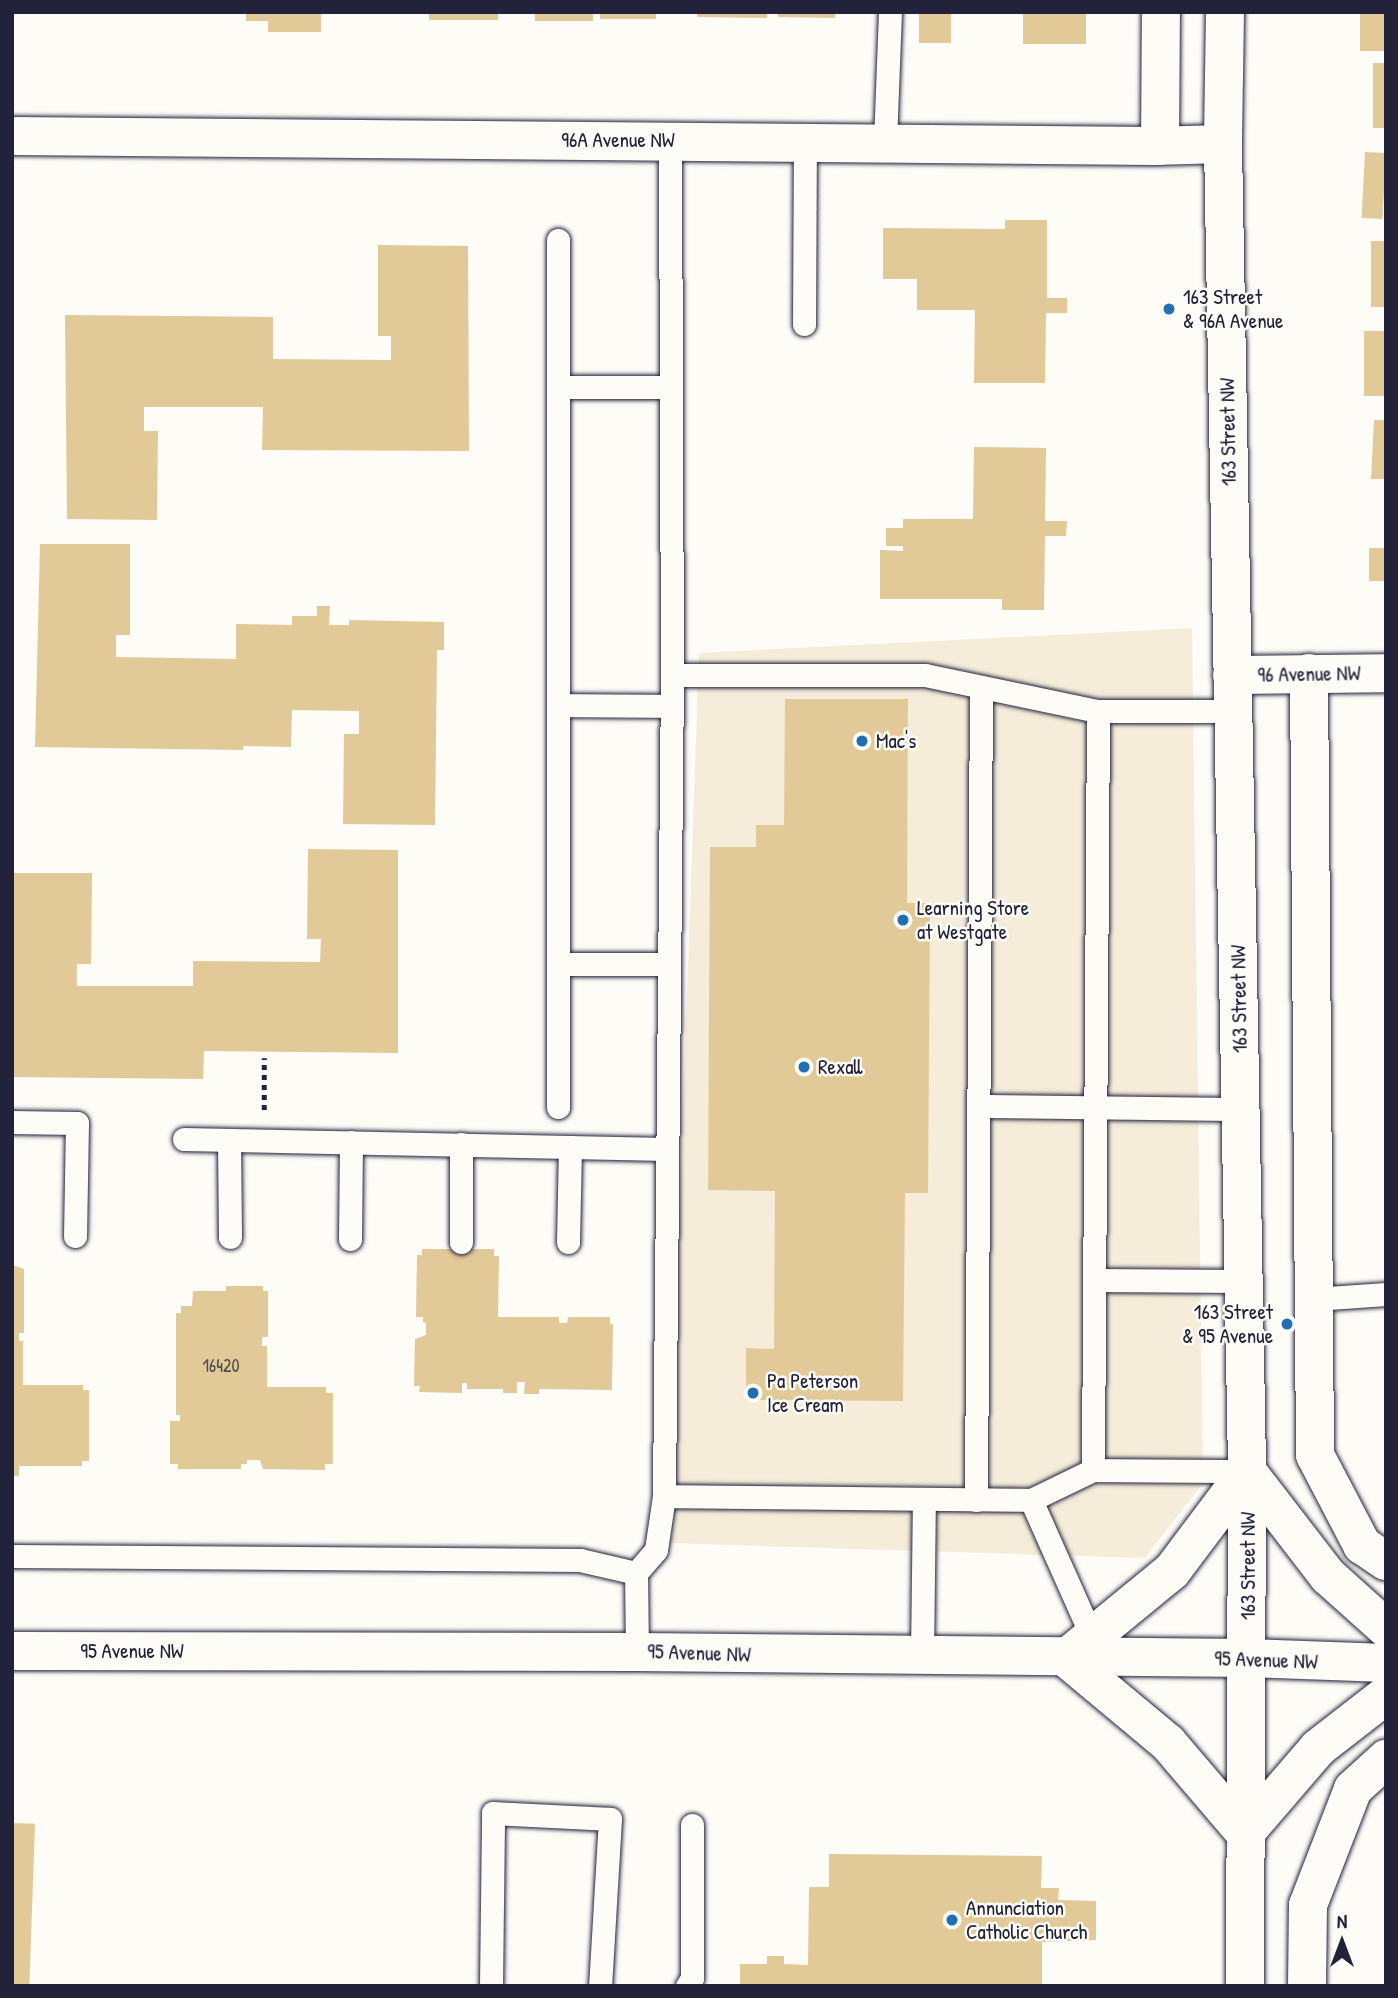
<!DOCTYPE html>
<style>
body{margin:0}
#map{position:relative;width:1398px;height:1998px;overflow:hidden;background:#fdfcf7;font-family:"Patrick Hand",sans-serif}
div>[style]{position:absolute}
.built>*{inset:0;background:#f5edda}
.building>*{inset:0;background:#e1c998;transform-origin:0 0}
.path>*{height:4.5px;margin-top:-2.25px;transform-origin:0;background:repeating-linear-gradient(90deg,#22223b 0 5px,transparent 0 10px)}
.roads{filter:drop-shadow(0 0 2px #22223b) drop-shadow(0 0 2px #22223b)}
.lane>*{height:23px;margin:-11.5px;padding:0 11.5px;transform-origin:11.5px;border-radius:11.5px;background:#fdfcf7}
.street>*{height:38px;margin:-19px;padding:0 19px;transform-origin:19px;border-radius:19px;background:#fdfcf7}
.secondary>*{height:38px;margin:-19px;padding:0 19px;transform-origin:19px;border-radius:19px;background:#fdfcf7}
.dots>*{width:19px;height:19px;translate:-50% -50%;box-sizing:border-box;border:4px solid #fdfcf7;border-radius:50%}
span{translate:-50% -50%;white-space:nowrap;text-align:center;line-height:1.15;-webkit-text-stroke:5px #fdfcf7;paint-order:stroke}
.number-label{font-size:18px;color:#524c52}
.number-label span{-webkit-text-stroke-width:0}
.street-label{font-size:21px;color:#22223b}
.poi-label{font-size:21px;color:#22223b}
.left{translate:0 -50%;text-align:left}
.right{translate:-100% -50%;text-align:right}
.frame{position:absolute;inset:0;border:14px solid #22223b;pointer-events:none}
.north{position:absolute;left:1307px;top:1907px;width:70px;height:70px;-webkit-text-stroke:5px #fdfcf7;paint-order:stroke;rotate:0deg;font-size:19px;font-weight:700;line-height:28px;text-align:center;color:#22223b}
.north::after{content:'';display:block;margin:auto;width:24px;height:32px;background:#22223b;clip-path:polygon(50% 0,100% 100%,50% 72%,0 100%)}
</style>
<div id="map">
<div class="built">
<div style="clip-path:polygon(1192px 628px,1203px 1483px,1145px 1558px,668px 1543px,699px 653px)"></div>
</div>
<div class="building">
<div style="clip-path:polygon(246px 12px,321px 12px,321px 32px,268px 32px,268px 21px,246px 21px)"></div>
<div style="left:429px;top:12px;width:69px;height:8px"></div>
<div style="left:535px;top:12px;width:58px;height:9px"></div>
<div style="left:600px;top:12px;width:56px;height:7px"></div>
<div style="clip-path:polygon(697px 12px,767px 12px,767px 18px,697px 17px)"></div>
<div style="clip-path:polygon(778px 12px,835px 12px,835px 18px,778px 17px)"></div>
<div style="left:919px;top:12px;width:32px;height:31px"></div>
<div style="left:1023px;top:12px;width:63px;height:32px"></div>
<div style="left:1360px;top:12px;width:26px;height:39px"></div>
<div style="left:1373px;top:63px;width:13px;height:65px"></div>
<div style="left:1365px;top:152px;width:21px;height:66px;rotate:3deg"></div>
<div style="clip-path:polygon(1005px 220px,1047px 220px,1047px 298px,1067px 298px,1067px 313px,1046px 313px,1045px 383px,974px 383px,975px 310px,917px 310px,917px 279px,883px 279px,883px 228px,1005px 229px)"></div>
<div style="left:1371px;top:241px;width:15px;height:66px"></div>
<div style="clip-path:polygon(378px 245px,468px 246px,469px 451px,262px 450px,263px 407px,144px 407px,144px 431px,158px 431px,157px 520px,67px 519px,65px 315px,273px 317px,273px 359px,391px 360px,391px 336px,378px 336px)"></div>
<div style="left:1364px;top:331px;width:22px;height:65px"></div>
<div style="clip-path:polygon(1374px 420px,1386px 420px,1386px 479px,1371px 479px)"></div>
<div style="clip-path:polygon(974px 447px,1046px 448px,1045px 521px,1067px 521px,1066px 536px,1045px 536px,1044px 610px,1002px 610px,1002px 599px,880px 599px,880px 550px,903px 551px,903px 546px,886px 546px,886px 528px,903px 528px,903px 519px,973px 519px)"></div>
<div style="clip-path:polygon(40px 544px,130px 544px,130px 635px,116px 635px,116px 657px,236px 659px,236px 624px,292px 625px,292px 616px,317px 616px,317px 606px,330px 606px,329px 625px,349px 625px,349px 620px,444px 622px,444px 650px,437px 650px,435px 825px,343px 824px,344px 734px,359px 734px,359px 711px,292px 710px,291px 747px,243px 746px,243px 750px,35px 747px)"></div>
<div style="left:1369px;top:548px;width:17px;height:33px"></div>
<div style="clip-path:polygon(785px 699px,908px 699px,907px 903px,930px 903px,928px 1193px,905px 1193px,903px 1401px,746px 1400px,746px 1348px,774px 1349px,775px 1191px,708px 1190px,710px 847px,756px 847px,756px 825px,784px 825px)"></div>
<div style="clip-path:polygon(308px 849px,398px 850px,398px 1053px,204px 1051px,203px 1079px,12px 1077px,12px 873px,92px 873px,91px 964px,77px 964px,77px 986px,193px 986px,193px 961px,320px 962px,321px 939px,307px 939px)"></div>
<div style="clip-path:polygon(422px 1249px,494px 1249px,494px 1256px,499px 1256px,498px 1317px,559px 1317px,559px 1323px,567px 1323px,568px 1317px,610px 1317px,610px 1324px,613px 1324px,612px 1390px,539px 1389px,539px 1394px,524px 1394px,525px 1382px,517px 1382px,517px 1393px,503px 1393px,503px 1389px,467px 1389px,467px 1383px,462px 1383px,462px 1393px,419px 1392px,420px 1386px,414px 1386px,415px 1339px,426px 1335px,426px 1323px,423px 1322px,423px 1317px,416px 1317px,417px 1255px,422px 1255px)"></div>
<div style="clip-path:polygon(12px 1265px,24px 1269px,24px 1333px,19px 1333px,19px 1341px,23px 1341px,23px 1385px,83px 1385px,83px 1390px,89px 1390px,89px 1461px,82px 1461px,82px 1466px,19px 1466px,19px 1476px,12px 1476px)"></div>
<div style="clip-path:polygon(226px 1286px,263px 1286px,263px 1291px,268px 1291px,268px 1337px,262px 1337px,262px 1346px,267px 1346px,267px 1387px,326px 1387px,326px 1393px,333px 1393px,333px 1464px,325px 1464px,325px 1470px,263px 1469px,260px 1460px,247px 1460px,247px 1464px,241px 1464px,241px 1469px,178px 1469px,178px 1464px,170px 1464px,170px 1421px,180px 1421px,180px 1415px,176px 1415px,176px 1313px,181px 1313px,181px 1306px,192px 1306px,193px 1291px,226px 1291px)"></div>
<div style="left:12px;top:1823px;width:23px;height:163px;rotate:2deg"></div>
<div style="clip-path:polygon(829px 1854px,1042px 1856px,1041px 1888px,1059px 1888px,1058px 1900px,1096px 1901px,1096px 1940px,1042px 1942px,1042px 1986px,740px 1986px,740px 1964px,767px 1964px,767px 1956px,784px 1956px,784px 1964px,808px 1965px,809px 1887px,829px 1887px)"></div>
</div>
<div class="path">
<div style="left:264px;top:1110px;width:52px;rotate:-90deg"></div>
</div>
<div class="roads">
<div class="lane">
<div style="left:670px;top:140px;width:535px;rotate:89.79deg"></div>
<div style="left:885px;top:142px;width:130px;rotate:-87.8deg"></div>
<div style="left:804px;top:324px;width:183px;rotate:-89.7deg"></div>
<div style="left:559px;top:387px;width:112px"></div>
<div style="left:558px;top:705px;width:113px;rotate:0.5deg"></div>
<div style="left:1233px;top:711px;width:135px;rotate:180deg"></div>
<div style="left:1098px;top:711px;width:759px;rotate:90.38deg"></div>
<div style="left:1093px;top:1470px;width:154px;rotate:0.4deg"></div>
<div style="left:558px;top:964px;width:110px"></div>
<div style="left:979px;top:1106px;width:262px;rotate:0.7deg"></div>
<div style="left:558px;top:1107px;width:867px;rotate:-90deg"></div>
<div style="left:12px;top:1122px;width:65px;rotate:0.9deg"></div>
<div style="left:77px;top:1123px;width:113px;rotate:91deg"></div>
<div style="left:184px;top:1139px;width:482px;rotate:1.2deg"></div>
<div style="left:229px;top:1140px;width:97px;rotate:89.4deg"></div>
<div style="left:461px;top:1144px;width:98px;rotate:90deg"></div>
<div style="left:350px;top:1239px;width:97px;rotate:-89.4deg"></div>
<div style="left:568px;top:1242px;width:95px;rotate:-88.8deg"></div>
<div style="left:1094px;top:1280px;width:150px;rotate:0.4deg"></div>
<div style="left:1314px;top:1299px;width:72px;rotate:-4deg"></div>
<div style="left:664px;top:1496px;width:367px;rotate:0.6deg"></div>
<div style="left:1031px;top:1500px;width:150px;rotate:66deg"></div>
<div style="left:976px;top:1500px;width:813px;rotate:-89.65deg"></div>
<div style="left:1031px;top:1500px;width:69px;rotate:-25.8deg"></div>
<div style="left:12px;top:1556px;width:568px;rotate:0.4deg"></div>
<div style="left:580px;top:1560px;width:57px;rotate:13.1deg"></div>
<div style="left:637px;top:1652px;width:79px;rotate:-90.7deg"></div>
<div style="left:636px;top:1573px;width:30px;rotate:-49deg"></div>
<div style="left:656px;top:1550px;width:55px;rotate:-81.6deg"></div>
<div style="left:664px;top:1496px;width:821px;rotate:-89.44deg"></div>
<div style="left:672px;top:675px;width:253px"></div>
<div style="left:925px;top:675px;width:177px;rotate:11.8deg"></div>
<div style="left:922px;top:1657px;width:158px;rotate:-89.3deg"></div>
<div style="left:491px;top:1986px;width:173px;rotate:-89.3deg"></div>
<div style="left:493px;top:1813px;width:117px;rotate:2.9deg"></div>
<div style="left:610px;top:1819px;width:167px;rotate:93.4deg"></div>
<div style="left:687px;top:1986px;width:9px;rotate:-58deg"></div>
<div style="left:692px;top:1978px;width:153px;rotate:-90deg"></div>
</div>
<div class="street">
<div style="left:12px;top:136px;width:1141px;rotate:0.5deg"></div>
<div style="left:1153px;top:146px;width:70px;rotate:-1.6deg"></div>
<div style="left:1160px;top:146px;width:134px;rotate:-89.6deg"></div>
<div style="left:1309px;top:673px;width:782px;rotate:89.56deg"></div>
<div style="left:1315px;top:1455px;width:102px;rotate:62.4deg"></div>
<div style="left:1362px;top:1545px;width:29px;rotate:34deg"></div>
<div style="left:1232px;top:675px;width:154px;rotate:-0.7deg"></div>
<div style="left:1307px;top:1986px;width:81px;rotate:-89.3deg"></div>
<div style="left:1308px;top:1905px;width:124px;rotate:-68.8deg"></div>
<div style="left:1353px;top:1789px;width:45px;rotate:-42.3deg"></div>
</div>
<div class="secondary">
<div style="left:1225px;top:12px;width:132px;rotate:90.9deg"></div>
<div style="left:1223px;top:144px;width:1327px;rotate:88.96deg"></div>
<div style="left:1247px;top:1471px;width:515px;rotate:90.22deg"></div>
<div style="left:1247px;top:1471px;width:133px;rotate:52.4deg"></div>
<div style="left:1328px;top:1576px;width:78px;rotate:41.9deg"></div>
<div style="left:12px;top:1651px;width:625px;rotate:0.09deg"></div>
<div style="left:637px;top:1652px;width:611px;rotate:0.56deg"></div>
<div style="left:1248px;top:1658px;width:138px;rotate:2.1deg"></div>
<div style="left:1066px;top:1658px;width:137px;rotate:-39.4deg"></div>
<div style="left:1172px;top:1571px;width:125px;rotate:-53.1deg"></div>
<div style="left:1066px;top:1658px;width:133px;rotate:39.8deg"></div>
<div style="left:1168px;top:1743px;width:118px;rotate:49.5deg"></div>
<div style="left:1245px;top:1833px;width:112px;rotate:-49.3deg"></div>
<div style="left:1318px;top:1748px;width:86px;rotate:-37.9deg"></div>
</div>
</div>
<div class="dots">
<div style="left:1169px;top:309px;background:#1f6fb2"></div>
<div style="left:862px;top:741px;background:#1f6fb2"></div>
<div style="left:903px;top:920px;background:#1f6fb2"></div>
<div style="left:804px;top:1067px;background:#1f6fb2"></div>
<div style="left:1287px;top:1324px;background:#1f6fb2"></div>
<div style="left:753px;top:1393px;background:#1f6fb2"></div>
<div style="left:952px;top:1920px;background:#1f6fb2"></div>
</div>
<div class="number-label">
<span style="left:221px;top:1366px">16420</span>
</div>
<div class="street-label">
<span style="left:618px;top:140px">96A Avenue NW</span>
<span style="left:1228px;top:432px;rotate:-91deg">163 Street NW</span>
<span style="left:1309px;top:674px;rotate:-1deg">96 Avenue NW</span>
<span style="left:1239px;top:999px;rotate:-91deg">163 Street NW</span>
<span style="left:1248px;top:1566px;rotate:-90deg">163 Street NW</span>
<span style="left:132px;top:1651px">95 Avenue NW</span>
<span style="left:699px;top:1653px;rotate:2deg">95 Avenue NW</span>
<span style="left:1266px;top:1660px;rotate:2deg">95 Avenue NW</span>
</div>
<div class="poi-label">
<span class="left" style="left:1183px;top:309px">163 Street<br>&amp; 96A Avenue</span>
<span class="left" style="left:876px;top:741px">Mac's</span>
<span class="left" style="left:917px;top:920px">Learning Store<br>at Westgate</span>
<span class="left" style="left:818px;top:1067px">Rexall</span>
<span class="right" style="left:1273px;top:1324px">163 Street<br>&amp; 95 Avenue</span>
<span class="left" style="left:767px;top:1393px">Pa Peterson<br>Ice Cream</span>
<span class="left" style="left:966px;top:1920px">Annunciation<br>Catholic Church</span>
</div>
<div class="frame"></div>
<div class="north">N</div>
</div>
